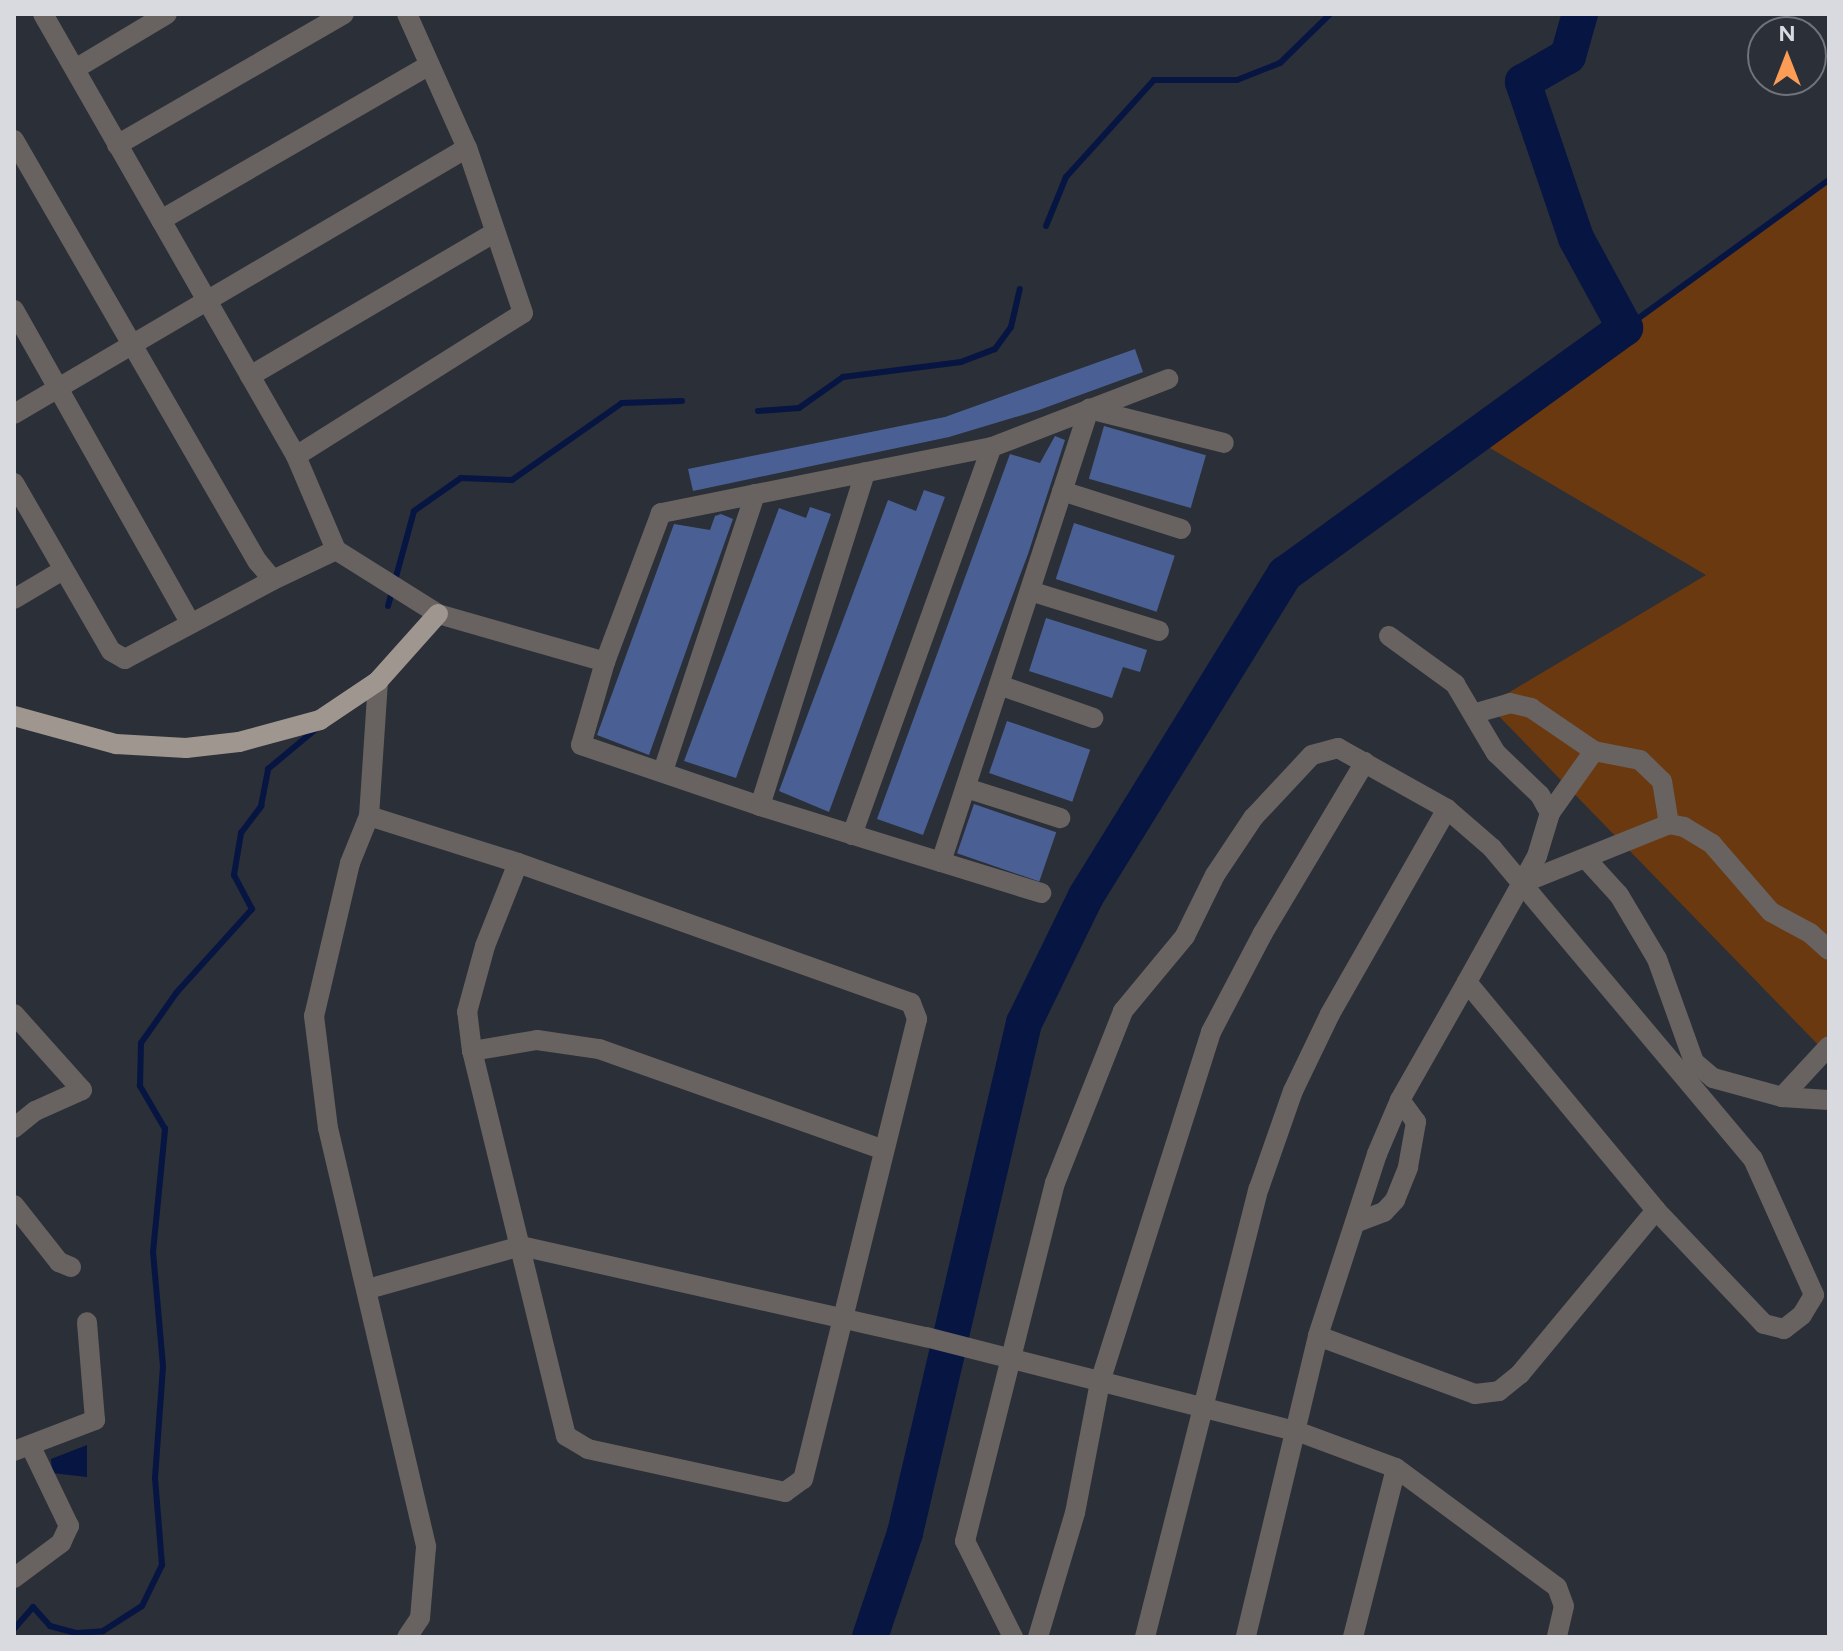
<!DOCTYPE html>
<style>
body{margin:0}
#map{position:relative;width:1843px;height:1651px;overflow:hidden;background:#2b2f37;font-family:Figtree,sans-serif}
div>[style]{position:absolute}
.green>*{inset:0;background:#6b3910}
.water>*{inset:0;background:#071543}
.stream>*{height:6px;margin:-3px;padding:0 3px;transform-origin:3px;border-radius:3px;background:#071543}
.river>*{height:36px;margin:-18px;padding:0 18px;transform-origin:18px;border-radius:18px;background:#071543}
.building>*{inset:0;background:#4a6094;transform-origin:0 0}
.minor>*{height:20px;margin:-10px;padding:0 10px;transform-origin:10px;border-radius:10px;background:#686360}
.major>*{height:20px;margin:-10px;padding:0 10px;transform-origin:10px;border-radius:10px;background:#9f9690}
span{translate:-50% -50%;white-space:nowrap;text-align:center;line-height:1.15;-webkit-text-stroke:7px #2b2f37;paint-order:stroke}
.frame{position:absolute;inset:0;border:16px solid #d8dadf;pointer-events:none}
.north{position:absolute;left:1747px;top:16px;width:80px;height:80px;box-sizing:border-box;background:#2b2f37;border:2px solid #70737a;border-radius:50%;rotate:0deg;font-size:22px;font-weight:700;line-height:32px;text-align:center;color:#d8dadf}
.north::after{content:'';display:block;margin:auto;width:28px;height:36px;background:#fd9d55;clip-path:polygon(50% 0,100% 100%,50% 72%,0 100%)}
</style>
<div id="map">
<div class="green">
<div style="clip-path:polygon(1829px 180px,1829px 1056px,1488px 705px,1706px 575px,1473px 438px)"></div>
</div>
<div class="water">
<div style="clip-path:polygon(87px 1445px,87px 1477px,52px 1473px,51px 1459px)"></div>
</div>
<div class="stream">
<div style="left:1046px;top:226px;width:53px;rotate:-67.8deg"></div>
<div style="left:1066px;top:177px;width:131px;rotate:-47.8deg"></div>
<div style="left:1154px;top:80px;width:83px"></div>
<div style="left:1237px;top:80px;width:46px;rotate:-21.6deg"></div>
<div style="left:1280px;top:63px;width:70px;rotate:-44.4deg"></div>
<div style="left:1625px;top:328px;width:252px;rotate:-36deg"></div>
<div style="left:758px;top:411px;width:41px;rotate:-4.2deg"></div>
<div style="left:799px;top:408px;width:54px;rotate:-35.2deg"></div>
<div style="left:843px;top:377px;width:119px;rotate:-7.2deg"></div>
<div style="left:961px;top:362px;width:36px;rotate:-21deg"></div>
<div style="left:995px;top:349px;width:27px;rotate:-54deg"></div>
<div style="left:1011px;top:327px;width:39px;rotate:-77deg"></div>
<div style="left:388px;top:606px;width:98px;rotate:-74.7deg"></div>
<div style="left:414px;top:511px;width:57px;rotate:-35.1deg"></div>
<div style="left:461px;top:478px;width:51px;rotate:2.2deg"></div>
<div style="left:512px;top:480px;width:134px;rotate:-35deg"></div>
<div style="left:622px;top:403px;width:60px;rotate:-1.9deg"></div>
<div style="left:14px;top:1629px;width:29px;rotate:-49deg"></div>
<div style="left:33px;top:1607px;width:25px;rotate:48deg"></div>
<div style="left:50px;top:1626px;width:28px;rotate:15deg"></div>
<div style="left:77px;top:1633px;width:26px;rotate:-4deg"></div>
<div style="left:103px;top:1631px;width:46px;rotate:-32.7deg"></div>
<div style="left:142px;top:1606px;width:46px;rotate:-64deg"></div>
<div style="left:162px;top:1565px;width:87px;rotate:-94.6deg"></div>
<div style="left:155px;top:1478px;width:112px;rotate:-85.9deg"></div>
<div style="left:163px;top:1366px;width:114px;rotate:-95deg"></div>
<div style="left:153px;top:1252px;width:124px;rotate:-84.4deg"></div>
<div style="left:165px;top:1129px;width:50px;rotate:-120.2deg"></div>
<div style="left:140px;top:1086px;width:43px;rotate:-88.7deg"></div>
<div style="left:141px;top:1043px;width:62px;rotate:-54.8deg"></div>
<div style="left:177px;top:992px;width:112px;rotate:-47.9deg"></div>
<div style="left:252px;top:909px;width:38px;rotate:-118deg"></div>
<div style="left:234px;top:875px;width:43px;rotate:-80.5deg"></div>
<div style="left:241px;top:833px;width:34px;rotate:-53deg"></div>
<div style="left:261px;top:806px;width:38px;rotate:-79deg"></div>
<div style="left:268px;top:769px;width:62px;rotate:-39.8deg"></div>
</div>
<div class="river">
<div style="left:870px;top:1637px;width:110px;rotate:-71.4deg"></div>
<div style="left:905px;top:1533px;width:524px;rotate:-76.87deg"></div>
<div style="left:1024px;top:1023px;width:141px;rotate:-64deg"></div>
<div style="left:1086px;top:896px;width:379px;rotate:-58.3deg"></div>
<div style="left:1285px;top:574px;width:420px;rotate:-35.9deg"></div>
<div style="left:1625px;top:328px;width:102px;rotate:-118.6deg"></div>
<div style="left:1576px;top:238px;width:165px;rotate:-108.8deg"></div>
<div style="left:1523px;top:82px;width:52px;rotate:-30deg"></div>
<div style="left:1568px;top:56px;width:44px;rotate:-74.1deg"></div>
</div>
<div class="building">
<div style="clip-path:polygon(1135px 349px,1143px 372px,1039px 410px,949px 437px,693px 491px,688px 469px,945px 417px)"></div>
<div style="left:1104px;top:426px;width:106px;height:55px;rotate:16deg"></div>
<div style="clip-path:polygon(1055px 436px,1065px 440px,1028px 554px,923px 835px,877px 819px,1010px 454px,1040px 463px)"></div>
<div style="clip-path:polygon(924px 490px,945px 497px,829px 812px,779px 791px,888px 500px,916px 511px)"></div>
<div style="clip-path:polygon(810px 507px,831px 514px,736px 778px,684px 761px,779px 508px,806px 518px)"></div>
<div style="clip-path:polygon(721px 514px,733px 519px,649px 755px,597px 735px,674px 524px,710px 530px,715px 516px)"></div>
<div style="left:1074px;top:523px;width:106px;height:59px;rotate:18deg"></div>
<div style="clip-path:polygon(1046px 618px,1147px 650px,1140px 672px,1123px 667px,1112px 698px,1029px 671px)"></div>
<div style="left:1007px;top:721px;width:88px;height:55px;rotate:19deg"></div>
<div style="left:974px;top:804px;width:87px;height:52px;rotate:19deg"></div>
</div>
<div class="minor">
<div style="left:43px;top:14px;width:509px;rotate:60.21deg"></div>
<div style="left:296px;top:456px;width:102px;rotate:66.9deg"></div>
<div style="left:336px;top:550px;width:120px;rotate:32.1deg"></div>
<div style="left:438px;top:614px;width:174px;rotate:16deg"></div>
<div style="left:75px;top:69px;width:107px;rotate:-30.9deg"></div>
<div style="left:14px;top:140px;width:487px;rotate:60deg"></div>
<div style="left:258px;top:562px;width:23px;rotate:50deg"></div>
<div style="left:273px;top:580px;width:70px;rotate:-25.5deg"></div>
<div style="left:117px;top:145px;width:262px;rotate:-30deg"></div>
<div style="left:161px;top:220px;width:310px;rotate:-30deg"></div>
<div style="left:14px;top:310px;width:360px;rotate:60.6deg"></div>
<div style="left:250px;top:376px;width:284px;rotate:-30.4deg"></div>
<div style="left:14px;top:414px;width:525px;rotate:-30.42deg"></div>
<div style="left:992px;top:447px;width:189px;rotate:-21.1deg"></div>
<div style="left:296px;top:456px;width:268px;rotate:-32.2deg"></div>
<div style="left:523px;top:313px;width:174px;rotate:-108.7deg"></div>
<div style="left:467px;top:148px;width:147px;rotate:-114.1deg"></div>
<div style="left:14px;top:483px;width:194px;rotate:60deg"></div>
<div style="left:111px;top:651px;width:16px;rotate:30deg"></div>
<div style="left:125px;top:659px;width:168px;rotate:-28.1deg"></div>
<div style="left:1062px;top:491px;width:125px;rotate:17.7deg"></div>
<div style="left:1030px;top:591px;width:135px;rotate:17.2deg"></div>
<div style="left:14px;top:599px;width:57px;rotate:-30.6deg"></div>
<div style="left:1389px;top:636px;width:82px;rotate:36deg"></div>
<div style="left:1455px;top:684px;width:80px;rotate:59.3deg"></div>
<div style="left:1496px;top:753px;width:61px;rotate:43.7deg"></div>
<div style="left:1540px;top:795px;width:21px;rotate:61deg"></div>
<div style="left:1550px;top:813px;width:45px;rotate:106.8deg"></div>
<div style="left:1537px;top:856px;width:144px;rotate:119.1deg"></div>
<div style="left:378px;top:681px;width:135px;rotate:93.8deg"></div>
<div style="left:369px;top:816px;width:51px;rotate:112deg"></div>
<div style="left:350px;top:863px;width:157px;rotate:103.2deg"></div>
<div style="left:314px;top:1016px;width:113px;rotate:82.9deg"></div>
<div style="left:328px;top:1128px;width:430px;rotate:76.8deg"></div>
<div style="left:426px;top:1547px;width:71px;rotate:94.8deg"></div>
<div style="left:420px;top:1618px;width:23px;rotate:124deg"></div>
<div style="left:999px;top:685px;width:100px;rotate:19.3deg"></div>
<div style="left:1476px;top:713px;width:35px;rotate:-16deg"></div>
<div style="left:1510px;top:703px;width:22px;rotate:13deg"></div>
<div style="left:1531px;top:708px;width:76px;rotate:34.3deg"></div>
<div style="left:1594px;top:751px;width:47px;rotate:11.1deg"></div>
<div style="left:1640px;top:760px;width:30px;rotate:44deg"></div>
<div style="left:1662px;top:781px;width:44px;rotate:80.8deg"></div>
<div style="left:663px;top:771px;width:292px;rotate:-71.6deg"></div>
<div style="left:966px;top:788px;width:99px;rotate:17.7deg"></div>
<div style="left:760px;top:806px;width:350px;rotate:-72.5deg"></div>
<div style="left:1550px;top:813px;width:76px;rotate:-54.6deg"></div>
<div style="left:369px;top:816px;width:156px;rotate:17.5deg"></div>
<div style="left:518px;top:863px;width:417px;rotate:19.6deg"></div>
<div style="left:911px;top:1003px;width:17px;rotate:69deg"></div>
<div style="left:917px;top:1019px;width:474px;rotate:103.9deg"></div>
<div style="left:803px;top:1479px;width:22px;rotate:144deg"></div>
<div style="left:785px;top:1492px;width:202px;rotate:-167.7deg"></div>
<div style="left:588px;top:1449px;width:26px;rotate:-149deg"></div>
<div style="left:566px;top:1436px;width:396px;rotate:-103.7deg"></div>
<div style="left:472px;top:1051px;width:39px;rotate:-97deg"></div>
<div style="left:467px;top:1012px;width:68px;rotate:-74.7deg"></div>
<div style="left:485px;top:946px;width:89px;rotate:-68.3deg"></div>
<div style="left:852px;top:835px;width:412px;rotate:-70.2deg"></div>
<div style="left:992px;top:447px;width:338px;rotate:168.7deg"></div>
<div style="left:661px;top:513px;width:159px;rotate:110.6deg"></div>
<div style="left:605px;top:662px;width:86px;rotate:106.1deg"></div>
<div style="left:581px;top:745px;width:189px;rotate:18.8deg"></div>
<div style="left:760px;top:806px;width:189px;rotate:17.2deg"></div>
<div style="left:941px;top:862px;width:105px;rotate:17.2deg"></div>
<div style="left:1587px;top:860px;width:47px;rotate:47.6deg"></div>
<div style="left:1619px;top:895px;width:74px;rotate:59.3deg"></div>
<div style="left:1657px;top:959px;width:109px;rotate:70.2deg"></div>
<div style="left:1694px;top:1062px;width:25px;rotate:40deg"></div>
<div style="left:1713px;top:1078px;width:72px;rotate:15.4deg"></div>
<div style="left:1782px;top:1097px;width:47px;rotate:3.7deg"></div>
<div style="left:941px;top:862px;width:477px;rotate:-71.9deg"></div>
<div style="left:1089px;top:409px;width:139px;rotate:14.1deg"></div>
<div style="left:1520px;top:884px;width:161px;rotate:-21.9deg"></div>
<div style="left:1669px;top:824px;width:15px;rotate:11deg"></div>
<div style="left:1684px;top:827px;width:33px;rotate:31deg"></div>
<div style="left:1712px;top:844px;width:90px;rotate:49.1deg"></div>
<div style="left:1771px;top:912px;width:44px;rotate:28.3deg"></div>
<div style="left:1810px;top:933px;width:25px;rotate:42deg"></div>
<div style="left:14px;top:1014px;width:102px;rotate:48.2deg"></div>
<div style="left:82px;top:1090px;width:51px;rotate:155.9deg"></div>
<div style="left:35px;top:1111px;width:27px;rotate:141deg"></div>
<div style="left:472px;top:1051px;width:66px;rotate:-9.6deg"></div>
<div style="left:537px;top:1040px;width:63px;rotate:8.3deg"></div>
<div style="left:599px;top:1049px;width:302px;rotate:19.5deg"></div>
<div style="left:1782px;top:1097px;width:69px;rotate:-47.3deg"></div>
<div style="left:14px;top:1205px;width:73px;rotate:51.7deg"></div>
<div style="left:59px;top:1262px;width:13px;rotate:23deg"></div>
<div style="left:1355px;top:1223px;width:31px;rotate:-21deg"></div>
<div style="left:1384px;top:1212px;width:16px;rotate:-47deg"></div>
<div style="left:1395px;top:1200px;width:35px;rotate:-68deg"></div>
<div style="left:1408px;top:1167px;width:46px;rotate:-79.9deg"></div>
<div style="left:1416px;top:1122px;width:27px;rotate:-126deg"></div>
<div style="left:368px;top:1289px;width:159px;rotate:-15.7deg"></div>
<div style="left:521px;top:1246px;width:415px;rotate:12.7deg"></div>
<div style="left:926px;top:1337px;width:385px;rotate:14.3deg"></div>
<div style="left:1299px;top:1432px;width:103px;rotate:20.4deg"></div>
<div style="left:1396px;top:1468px;width:200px;rotate:36.5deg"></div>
<div style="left:1557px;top:1587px;width:20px;rotate:70deg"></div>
<div style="left:1564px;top:1606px;width:32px;rotate:103deg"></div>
<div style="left:1318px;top:1336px;width:167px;rotate:20.3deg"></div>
<div style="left:1475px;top:1394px;width:24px;rotate:-7deg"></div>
<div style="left:1499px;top:1391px;width:27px;rotate:-39deg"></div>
<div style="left:1520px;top:1374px;width:213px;rotate:-50.3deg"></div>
<div style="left:14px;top:1451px;width:87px;rotate:-20.9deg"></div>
<div style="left:95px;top:1420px;width:98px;rotate:-94.7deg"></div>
<div style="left:14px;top:1578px;width:59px;rotate:-36.7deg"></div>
<div style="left:61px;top:1543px;width:19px;rotate:-65deg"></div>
<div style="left:69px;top:1526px;width:88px;rotate:-115.7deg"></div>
<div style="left:1013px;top:1637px;width:107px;rotate:-116.6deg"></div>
<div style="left:965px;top:1541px;width:369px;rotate:-75.9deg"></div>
<div style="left:1055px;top:1183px;width:185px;rotate:-68.4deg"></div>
<div style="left:1123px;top:1011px;width:97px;rotate:-50.4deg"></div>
<div style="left:1185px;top:936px;width:68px;rotate:-63.8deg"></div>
<div style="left:1215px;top:875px;width:69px;rotate:-56.3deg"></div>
<div style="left:1253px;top:818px;width:86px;rotate:-46.9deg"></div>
<div style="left:1312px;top:755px;width:27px;rotate:-15deg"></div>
<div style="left:1338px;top:748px;width:125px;rotate:29.2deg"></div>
<div style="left:1447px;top:809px;width:60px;rotate:40.9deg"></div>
<div style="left:1492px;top:848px;width:406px;rotate:50deg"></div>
<div style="left:1753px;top:1159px;width:149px;rotate:65.8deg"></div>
<div style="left:1814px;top:1295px;width:23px;rotate:121deg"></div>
<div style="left:1802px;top:1315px;width:23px;rotate:142deg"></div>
<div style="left:1784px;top:1329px;width:21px;rotate:-166deg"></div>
<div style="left:1764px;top:1324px;width:157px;rotate:-133.5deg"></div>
<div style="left:1656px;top:1210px;width:296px;rotate:-129.7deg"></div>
<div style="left:1467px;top:982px;width:136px;rotate:119.6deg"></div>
<div style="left:1400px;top:1100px;width:59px;rotate:113.1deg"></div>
<div style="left:1377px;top:1154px;width:191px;rotate:108deg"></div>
<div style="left:1318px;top:1336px;width:309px;rotate:103.5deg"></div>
<div style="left:1038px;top:1637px;width:129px;rotate:-73.4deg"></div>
<div style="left:1075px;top:1513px;width:133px;rotate:-79.2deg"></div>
<div style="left:1100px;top:1382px;width:367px;rotate:-72.4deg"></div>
<div style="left:1211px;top:1032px;width:112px;rotate:-62.3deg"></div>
<div style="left:1263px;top:933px;width:199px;rotate:-59.2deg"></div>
<div style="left:1145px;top:1637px;width:463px;rotate:-75.8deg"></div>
<div style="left:1259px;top:1188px;width:103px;rotate:-70.7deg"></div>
<div style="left:1293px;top:1091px;width:85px;rotate:-64.3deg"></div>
<div style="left:1330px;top:1014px;width:236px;rotate:-60.3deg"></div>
<div style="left:1353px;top:1637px;width:174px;rotate:-75.7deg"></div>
</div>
<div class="major">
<div style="left:14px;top:716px;width:106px;rotate:15.4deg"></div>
<div style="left:116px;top:744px;width:70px;rotate:3.3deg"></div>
<div style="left:186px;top:748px;width:53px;rotate:-6.5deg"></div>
<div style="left:239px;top:742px;width:84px;rotate:-15.2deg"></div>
<div style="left:320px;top:720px;width:70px;rotate:-33.9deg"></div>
<div style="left:378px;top:681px;width:90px;rotate:-48.2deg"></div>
</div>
<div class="frame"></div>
<div class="north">N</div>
</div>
